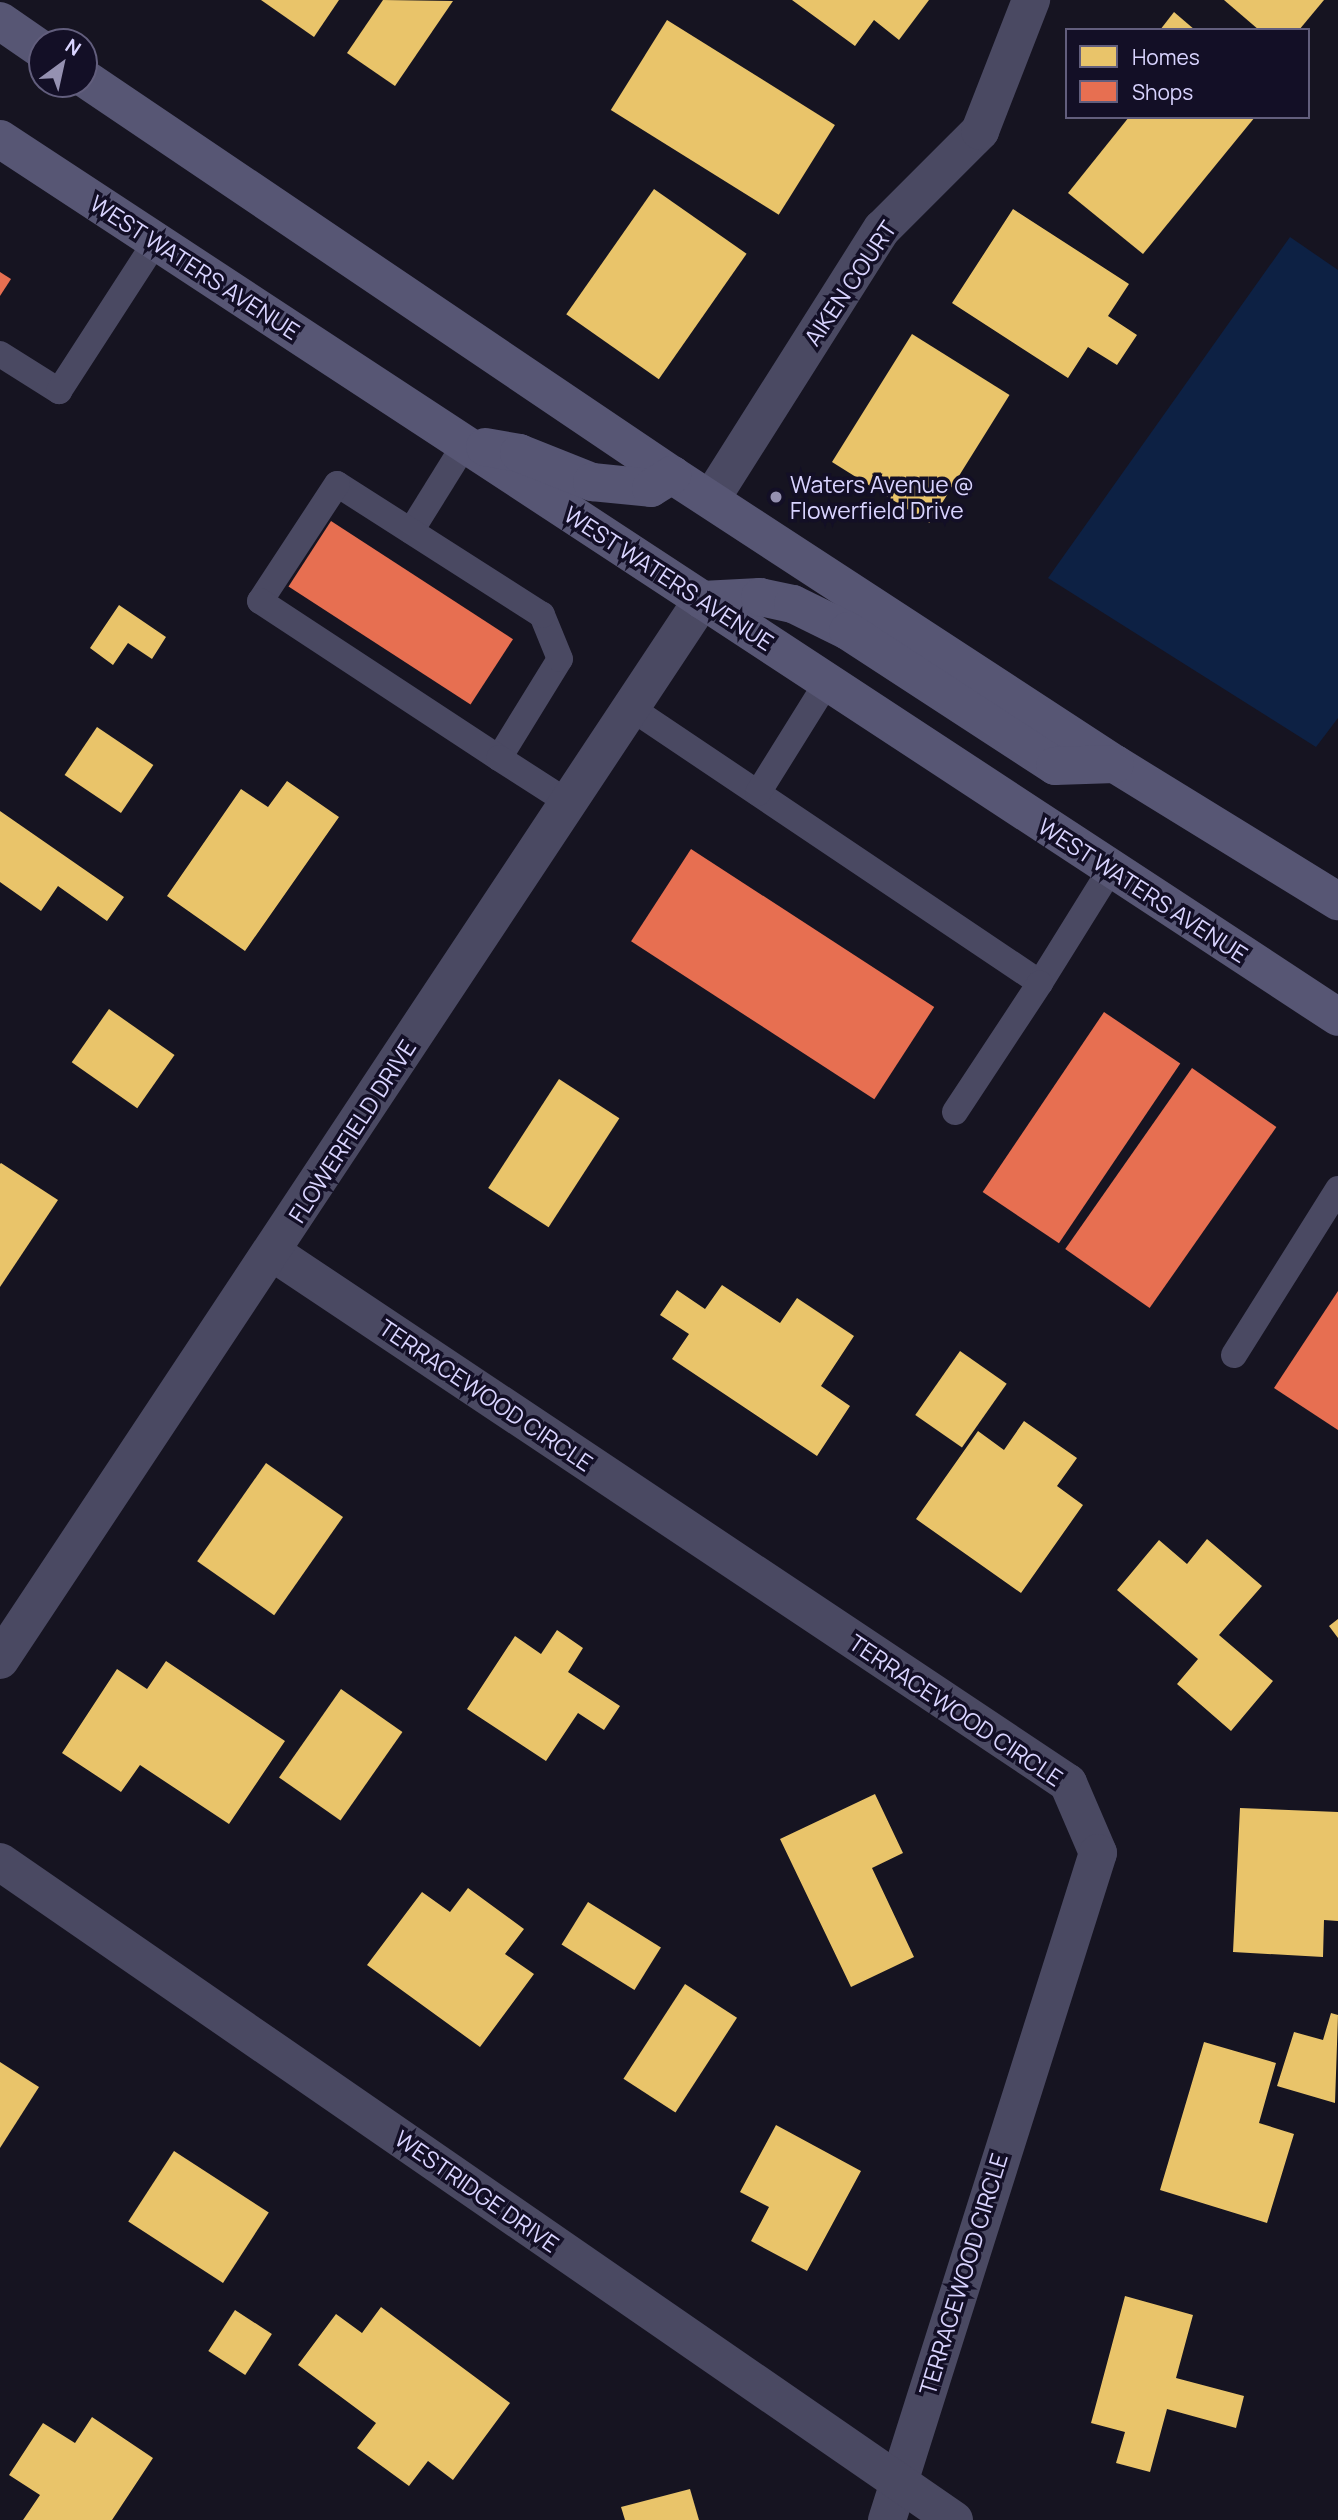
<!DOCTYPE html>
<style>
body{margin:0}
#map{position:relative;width:1338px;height:2520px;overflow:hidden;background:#161421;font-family:Manrope,sans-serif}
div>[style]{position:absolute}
.water>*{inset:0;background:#0d2144}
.homes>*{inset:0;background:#e9c46a;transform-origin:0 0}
.shops>*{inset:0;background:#e76f51;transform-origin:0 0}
.lane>*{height:26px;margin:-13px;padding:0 13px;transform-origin:13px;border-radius:13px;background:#4a4962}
.street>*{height:38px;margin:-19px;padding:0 19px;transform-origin:19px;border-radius:19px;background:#4a4962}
.secondary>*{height:38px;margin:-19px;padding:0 19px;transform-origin:19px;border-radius:19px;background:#575674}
.dots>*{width:19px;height:19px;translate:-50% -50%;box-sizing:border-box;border:4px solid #130f26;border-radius:50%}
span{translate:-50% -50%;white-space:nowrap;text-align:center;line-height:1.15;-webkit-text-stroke:7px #130f26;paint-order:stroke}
.street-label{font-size:23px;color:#d9d4ff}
.poi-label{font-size:23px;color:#d9d4ff}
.left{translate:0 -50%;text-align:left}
.legend{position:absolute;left:1065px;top:28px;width:245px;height:91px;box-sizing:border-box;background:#130f26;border:2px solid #625e7d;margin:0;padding:9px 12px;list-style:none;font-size:21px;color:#d9d4ff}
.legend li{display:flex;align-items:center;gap:14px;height:35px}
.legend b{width:35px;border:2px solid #625e7d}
.north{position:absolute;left:28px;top:28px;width:70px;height:70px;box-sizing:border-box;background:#130f26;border:2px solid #625e7d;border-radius:50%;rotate:33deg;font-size:19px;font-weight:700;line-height:28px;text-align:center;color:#d9d4ff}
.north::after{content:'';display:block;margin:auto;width:24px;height:32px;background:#9591b1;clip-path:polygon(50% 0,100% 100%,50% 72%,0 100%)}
</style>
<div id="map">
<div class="water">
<div style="clip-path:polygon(1290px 237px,1338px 270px,1338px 718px,1316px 747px,1048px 578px)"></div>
</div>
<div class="homes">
<div style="clip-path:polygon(261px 0,339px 0,314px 37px)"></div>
<div style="clip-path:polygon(383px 0,453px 1px,395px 86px,347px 53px)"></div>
<div style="clip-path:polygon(792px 0,929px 0,899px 40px,874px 20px,855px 46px)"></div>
<div style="clip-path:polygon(1224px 0,1324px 0,1299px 30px,1259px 30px)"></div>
<div style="clip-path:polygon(1174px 12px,1195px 30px,1160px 30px)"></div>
<div style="left:667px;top:20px;width:198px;height:106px;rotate:32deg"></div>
<div style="clip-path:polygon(1129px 117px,1255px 117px,1143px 254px,1068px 193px)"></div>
<div style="left:654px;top:189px;width:113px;height:153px;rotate:35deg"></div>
<div style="clip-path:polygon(1013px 209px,1129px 284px,1108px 316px,1137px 335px,1117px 365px,1088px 347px,1068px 378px,952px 303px)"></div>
<div style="left:912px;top:334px;width:115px;height:151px;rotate:32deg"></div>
<div style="clip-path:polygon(119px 605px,166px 637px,152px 659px,128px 643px,113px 665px,90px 648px)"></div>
<div style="left:97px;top:727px;width:68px;height:58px;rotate:34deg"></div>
<div style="clip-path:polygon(287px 781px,339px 817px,245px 951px,167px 896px,241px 789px,268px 807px)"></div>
<div style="clip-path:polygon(0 811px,124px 897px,107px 921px,58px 886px,41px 911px,0 882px)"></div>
<div style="left:109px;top:1009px;width:80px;height:65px;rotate:35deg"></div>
<div style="left:559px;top:1079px;width:72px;height:130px;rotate:33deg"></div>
<div style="clip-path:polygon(1px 1163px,58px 1200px,0 1287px,0 1164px)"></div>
<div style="clip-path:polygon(722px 1285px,780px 1323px,797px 1298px,854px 1336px,821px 1386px,850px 1406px,817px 1456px,672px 1359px,689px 1334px,660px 1315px,677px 1290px,705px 1309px)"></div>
<div style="left:960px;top:1351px;width:57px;height:78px;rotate:35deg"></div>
<div style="clip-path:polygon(1024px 1421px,1077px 1458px,1057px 1486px,1083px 1505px,1021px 1593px,916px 1519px,978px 1431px,1004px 1450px)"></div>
<div style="left:266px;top:1463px;width:94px;height:120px;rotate:35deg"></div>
<div style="clip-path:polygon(1207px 1539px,1262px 1586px,1219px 1635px,1273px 1681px,1231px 1731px,1177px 1684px,1198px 1659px,1117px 1590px,1159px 1540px,1187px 1564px)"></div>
<div style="clip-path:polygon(1338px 1619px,1338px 1638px,1329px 1626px)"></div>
<div style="clip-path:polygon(557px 1630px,583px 1648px,568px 1672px,620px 1706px,604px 1730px,578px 1713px,546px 1761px,467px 1709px,515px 1636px,541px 1654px)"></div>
<div style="clip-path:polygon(166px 1661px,285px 1741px,229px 1824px,140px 1765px,121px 1792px,62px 1753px,117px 1669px,147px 1689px)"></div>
<div style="left:341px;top:1689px;width:75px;height:108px;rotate:35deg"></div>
<div style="clip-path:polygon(875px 1794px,903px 1853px,872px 1868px,914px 1957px,851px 1987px,780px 1839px)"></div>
<div style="clip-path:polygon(1240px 1808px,1338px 1812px,1338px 1921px,1324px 1920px,1323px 1957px,1233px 1952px)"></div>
<div style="clip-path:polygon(468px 1888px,524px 1929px,505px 1954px,534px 1974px,480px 2047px,367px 1965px,422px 1892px,450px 1912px)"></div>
<div style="left:588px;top:1902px;width:86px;height:50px;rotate:32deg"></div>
<div style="left:685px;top:1984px;width:62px;height:113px;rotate:33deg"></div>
<div style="clip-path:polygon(1331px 2013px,1338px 2015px,1335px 2103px,1277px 2086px,1294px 2032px,1323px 2040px)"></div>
<div style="clip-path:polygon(1204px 2042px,1276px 2063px,1259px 2123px,1294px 2134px,1267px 2223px,1160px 2190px)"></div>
<div style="clip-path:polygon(0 2062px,39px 2087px,0 2148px)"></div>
<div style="clip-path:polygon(776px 2125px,861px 2171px,807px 2271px,751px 2241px,769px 2207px,740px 2192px)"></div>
<div style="left:174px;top:2151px;width:113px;height:84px;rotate:33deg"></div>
<div style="clip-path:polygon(1125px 2296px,1193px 2315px,1176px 2378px,1244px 2396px,1236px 2428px,1167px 2409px,1150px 2472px,1116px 2463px,1125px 2432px,1091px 2423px)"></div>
<div style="clip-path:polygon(381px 2307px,510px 2403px,453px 2480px,428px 2461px,409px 2486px,357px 2448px,376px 2423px,298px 2365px,336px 2314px,362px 2333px)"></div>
<div style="left:235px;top:2310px;width:44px;height:49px;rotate:33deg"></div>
<div style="clip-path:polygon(92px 2417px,153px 2458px,112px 2520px,23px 2520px,40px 2495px,9px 2475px,43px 2423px,75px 2443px)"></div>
<div style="clip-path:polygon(690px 2489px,699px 2520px,625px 2520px,621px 2507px)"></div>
</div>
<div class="shops">
<div style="clip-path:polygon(0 272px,11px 279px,0 296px)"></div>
<div style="left:331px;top:521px;width:217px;height:78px;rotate:33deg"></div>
<div style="left:691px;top:849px;width:290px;height:110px;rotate:33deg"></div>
<div style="left:1104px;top:1012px;width:92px;height:217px;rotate:34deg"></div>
<div style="left:1192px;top:1068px;width:103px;height:221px;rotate:35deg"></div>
<div style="clip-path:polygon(1338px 1291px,1338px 1430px,1274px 1388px)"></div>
</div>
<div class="lane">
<div style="left:0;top:354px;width:70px;rotate:32.1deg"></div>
<div style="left:59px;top:391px;width:179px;rotate:-57.1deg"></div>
<div style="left:411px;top:531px;width:102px;rotate:-58.2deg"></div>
<div style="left:631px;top:708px;width:493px;rotate:33.9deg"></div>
<div style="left:1040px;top:983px;width:134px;rotate:-58.1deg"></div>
<div style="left:499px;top:758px;width:116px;rotate:-58.4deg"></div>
<div style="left:560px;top:659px;width:48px;rotate:-112.2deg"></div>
<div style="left:542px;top:615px;width:243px;rotate:-147.4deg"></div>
<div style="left:337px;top:484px;width:140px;rotate:123.3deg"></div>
<div style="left:260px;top:601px;width:286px;rotate:33.3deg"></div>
<div style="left:499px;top:758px;width:83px;rotate:32.7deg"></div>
<div style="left:758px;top:793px;width:131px;rotate:-58.1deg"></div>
<div style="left:955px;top:1112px;width:154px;rotate:-56.6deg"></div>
<div style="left:1234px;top:1355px;width:196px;rotate:-57.9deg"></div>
</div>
<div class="street">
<div style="left:711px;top:499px;width:320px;rotate:-57.7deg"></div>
<div style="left:882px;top:229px;width:139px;rotate:-45deg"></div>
<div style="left:980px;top:131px;width:141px;rotate:-68.7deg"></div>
<div style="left:272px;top:1252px;width:957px;rotate:33.71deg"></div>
<div style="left:1068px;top:1783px;width:76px;rotate:66.8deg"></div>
<div style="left:1098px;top:1853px;width:700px;rotate:107.55deg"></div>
<div style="left:0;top:1660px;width:1271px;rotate:-56.48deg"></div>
<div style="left:0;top:1862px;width:1159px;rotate:34.6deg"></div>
</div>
<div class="secondary">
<div style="left:0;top:21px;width:51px;rotate:34.6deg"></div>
<div style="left:84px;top:78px;width:709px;rotate:34.03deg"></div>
<div style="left:672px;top:475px;width:529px;rotate:33.12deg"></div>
<div style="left:1115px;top:764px;width:262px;rotate:31.6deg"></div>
<div style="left:0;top:139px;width:1600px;rotate:33.27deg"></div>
<div style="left:485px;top:447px;width:35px;rotate:10deg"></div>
<div style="left:519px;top:453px;width:79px;rotate:21.7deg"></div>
<div style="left:592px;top:482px;width:59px;rotate:5.8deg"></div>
<div style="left:651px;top:488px;width:25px;rotate:-32deg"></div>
<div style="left:702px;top:600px;width:58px;rotate:-3deg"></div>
<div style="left:760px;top:597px;width:34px;rotate:12deg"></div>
<div style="left:793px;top:604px;width:61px;rotate:26.1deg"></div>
<div style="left:848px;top:631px;width:247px;rotate:33.1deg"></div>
<div style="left:1055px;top:766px;width:60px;rotate:-1.9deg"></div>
</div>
<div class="dots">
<div style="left:776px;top:497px;background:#9591b1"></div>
</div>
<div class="street-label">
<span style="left:195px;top:267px;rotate:33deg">WEST WATERS AVENUE</span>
<span style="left:850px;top:283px;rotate:-56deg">AIKEN COURT</span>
<span style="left:669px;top:578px;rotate:33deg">WEST WATERS AVENUE</span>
<span style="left:1143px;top:890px;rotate:33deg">WEST WATERS AVENUE</span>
<span style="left:352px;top:1131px;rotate:-57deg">FLOWERFIELD DRIVE</span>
<span style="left:486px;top:1395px;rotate:34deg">TERRACEWOOD CIRCLE</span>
<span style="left:956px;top:1710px;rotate:34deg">TERRACEWOOD CIRCLE</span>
<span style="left:477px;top:2191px;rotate:35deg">WESTRIDGE DRIVE</span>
<span style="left:963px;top:2274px;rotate:-73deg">TERRACEWOOD CIRCLE</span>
</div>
<div class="poi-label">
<span class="left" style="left:790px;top:497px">Waters Avenue @<br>Flowerfield Drive</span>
</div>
<ul class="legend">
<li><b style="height:19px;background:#e9c46a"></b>Homes</li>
<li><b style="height:19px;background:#e76f51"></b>Shops</li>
</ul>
<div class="north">N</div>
</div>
